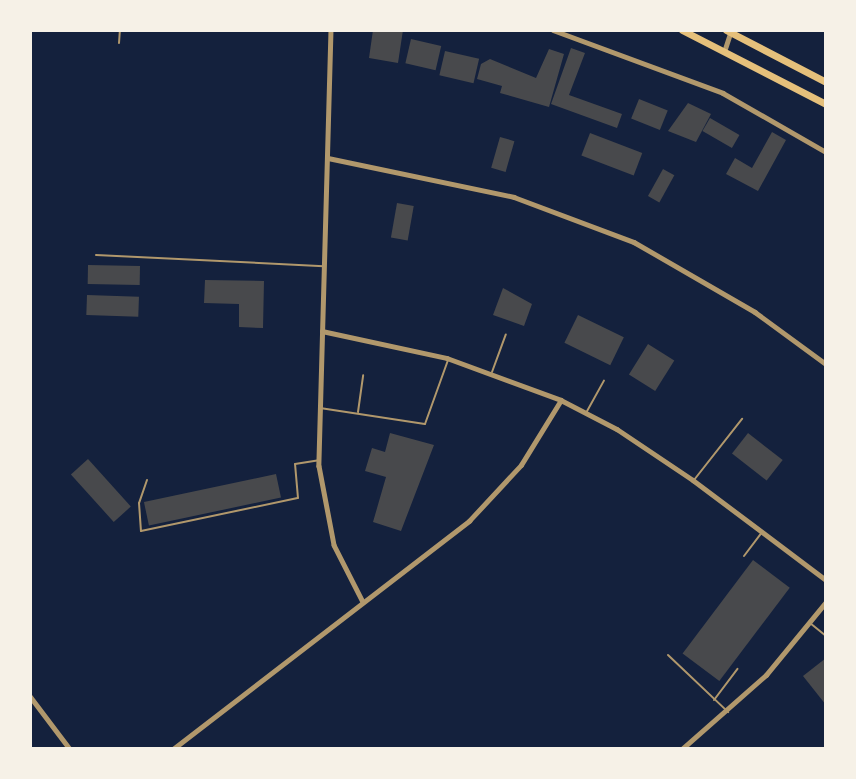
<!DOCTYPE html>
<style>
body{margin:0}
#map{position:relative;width:856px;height:779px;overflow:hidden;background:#14213d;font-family:"DejaVu Sans",sans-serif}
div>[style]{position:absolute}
.building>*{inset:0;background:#48494c;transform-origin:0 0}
.service>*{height:2px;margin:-1px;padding:0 1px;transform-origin:1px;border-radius:1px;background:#b1986c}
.minor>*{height:4.5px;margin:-2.25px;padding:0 2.25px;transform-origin:2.25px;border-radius:2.25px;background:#b1986c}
.trunk>*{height:7px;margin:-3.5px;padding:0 3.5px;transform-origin:3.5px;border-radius:3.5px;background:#e5c07b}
span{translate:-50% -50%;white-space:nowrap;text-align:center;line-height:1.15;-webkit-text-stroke:4.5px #f6f1e7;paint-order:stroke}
.frame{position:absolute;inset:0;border:32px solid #f6f1e7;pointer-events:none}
</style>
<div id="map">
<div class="building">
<div style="clip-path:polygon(373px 30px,403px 30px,398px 63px,369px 58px)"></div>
<div style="left:411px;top:39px;width:31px;height:25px;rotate:13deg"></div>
<div style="clip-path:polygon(571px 48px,585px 53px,569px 95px,622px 114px,617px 128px,551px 104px)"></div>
<div style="clip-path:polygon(549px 49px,564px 54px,549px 107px,500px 93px,502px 86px,477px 79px,481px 64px,490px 59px,536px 78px)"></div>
<div style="left:445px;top:51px;width:35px;height:25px;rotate:13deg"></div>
<div style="left:639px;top:99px;width:31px;height:21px;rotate:22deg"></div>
<div style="clip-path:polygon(688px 103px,711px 114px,696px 142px,668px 131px)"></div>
<div style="left:710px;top:118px;width:34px;height:15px;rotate:30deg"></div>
<div style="clip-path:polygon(772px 132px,786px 140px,758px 191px,726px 174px,735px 158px,752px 168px)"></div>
<div style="left:590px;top:133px;width:56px;height:24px;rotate:21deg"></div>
<div style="left:500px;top:137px;width:15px;height:32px;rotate:16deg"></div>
<div style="left:663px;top:169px;width:13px;height:31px;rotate:29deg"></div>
<div style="left:397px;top:203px;width:17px;height:35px;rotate:10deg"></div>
<div style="left:88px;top:265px;width:52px;height:19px;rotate:1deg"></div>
<div style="clip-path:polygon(205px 280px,264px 281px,263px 328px,239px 327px,239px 304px,204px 303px)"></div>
<div style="clip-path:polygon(503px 288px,532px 304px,524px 326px,493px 315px)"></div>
<div style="left:87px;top:295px;width:52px;height:20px;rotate:2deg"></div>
<div style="left:578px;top:315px;width:51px;height:31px;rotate:26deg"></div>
<div style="left:648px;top:344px;width:31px;height:36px;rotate:32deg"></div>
<div style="clip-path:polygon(390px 433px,434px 445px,401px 531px,373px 522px,386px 477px,365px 471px,372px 448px,385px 452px)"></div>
<div style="left:748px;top:433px;width:44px;height:26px;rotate:38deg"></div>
<div style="left:88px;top:459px;width:64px;height:23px;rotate:48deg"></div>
<div style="left:276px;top:474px;width:24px;height:135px;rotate:78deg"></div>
<div style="left:753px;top:560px;width:46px;height:117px;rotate:37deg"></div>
<div style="clip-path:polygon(826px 658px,826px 705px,803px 676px)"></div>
</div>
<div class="service">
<div style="left:119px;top:43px;width:13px;rotate:-86deg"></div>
<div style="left:96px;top:255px;width:228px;rotate:2.8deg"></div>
<div style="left:492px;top:372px;width:40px;rotate:-69.8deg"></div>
<div style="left:320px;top:408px;width:106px;rotate:8.7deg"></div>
<div style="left:425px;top:424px;width:68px;rotate:-70.2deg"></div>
<div style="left:358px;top:412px;width:37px;rotate:-82deg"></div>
<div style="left:586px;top:413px;width:37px;rotate:-61deg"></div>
<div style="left:147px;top:480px;width:24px;rotate:109deg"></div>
<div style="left:139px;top:503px;width:28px;rotate:86deg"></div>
<div style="left:141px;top:531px;width:160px;rotate:-11.9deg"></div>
<div style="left:298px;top:498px;width:34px;rotate:-95deg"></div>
<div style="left:295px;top:464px;width:24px;rotate:-9deg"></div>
<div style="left:694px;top:480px;width:78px;rotate:-51.8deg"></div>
<div style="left:744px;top:556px;width:30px;rotate:-53deg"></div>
<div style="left:810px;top:623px;width:21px;rotate:39deg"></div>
<div style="left:668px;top:655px;width:83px;rotate:43.5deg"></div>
<div style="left:714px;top:700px;width:39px;rotate:-53deg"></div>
</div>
<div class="minor">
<div style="left:331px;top:30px;width:436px;rotate:91.6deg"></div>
<div style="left:319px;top:466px;width:80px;rotate:79.2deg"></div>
<div style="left:334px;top:545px;width:64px;rotate:63deg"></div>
<div style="left:553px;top:30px;width:181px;rotate:20.3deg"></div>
<div style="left:723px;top:93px;width:119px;rotate:29.8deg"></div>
<div style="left:725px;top:49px;width:20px;rotate:-72deg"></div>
<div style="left:328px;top:158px;width:190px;rotate:11.8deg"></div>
<div style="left:514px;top:197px;width:128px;rotate:20.6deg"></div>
<div style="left:634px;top:242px;width:140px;rotate:30deg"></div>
<div style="left:755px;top:312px;width:88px;rotate:36.2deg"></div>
<div style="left:322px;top:331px;width:128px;rotate:12.2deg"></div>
<div style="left:447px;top:358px;width:121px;rotate:20.2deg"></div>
<div style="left:561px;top:400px;width:63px;rotate:27.4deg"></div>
<div style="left:617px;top:429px;width:92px;rotate:33.9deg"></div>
<div style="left:693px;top:480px;width:166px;rotate:36.9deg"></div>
<div style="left:30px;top:696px;width:66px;rotate:53deg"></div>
<div style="left:173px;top:749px;width:374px;rotate:-37.6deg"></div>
<div style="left:469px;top:521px;width:76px;rotate:-47.1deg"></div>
<div style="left:521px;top:465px;width:76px;rotate:-58.4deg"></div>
<div style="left:682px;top:749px;width:112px;rotate:-41.4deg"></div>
<div style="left:766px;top:675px;width:94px;rotate:-50.6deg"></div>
</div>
<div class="trunk">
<div style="left:682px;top:30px;width:162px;rotate:27.2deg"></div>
<div style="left:726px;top:30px;width:113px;rotate:27.5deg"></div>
</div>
<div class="frame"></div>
</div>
